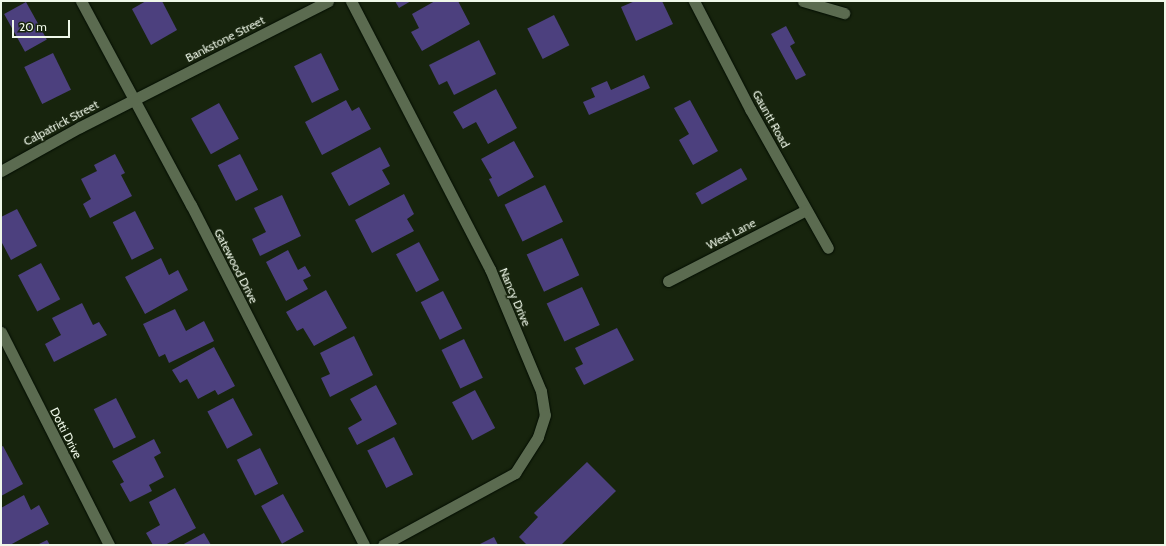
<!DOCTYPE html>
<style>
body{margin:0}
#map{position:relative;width:1166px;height:546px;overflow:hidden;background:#17240d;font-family:Cabin,sans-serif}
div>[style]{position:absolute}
.building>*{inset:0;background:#4c407e;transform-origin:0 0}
.roads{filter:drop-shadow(0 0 1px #030d00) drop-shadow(0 0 1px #030d00)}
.minor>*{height:11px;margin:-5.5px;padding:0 5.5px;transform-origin:5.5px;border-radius:5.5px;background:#5b6b50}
span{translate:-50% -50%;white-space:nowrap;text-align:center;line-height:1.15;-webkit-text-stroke:3px #17240d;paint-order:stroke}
.street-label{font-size:12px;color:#eff8e9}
.frame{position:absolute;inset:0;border:2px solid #eff8e9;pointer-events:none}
.scale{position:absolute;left:12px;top:20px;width:58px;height:18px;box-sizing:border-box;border:2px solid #eff8e9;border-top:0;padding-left:5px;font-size:12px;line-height:14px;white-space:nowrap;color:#eff8e9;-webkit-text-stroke:3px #17240d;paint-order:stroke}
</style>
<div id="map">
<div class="building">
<div style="clip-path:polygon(146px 1px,162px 1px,177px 30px,151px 45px,132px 9px)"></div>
<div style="clip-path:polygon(395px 1px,411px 1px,399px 8px)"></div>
<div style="clip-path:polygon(435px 1px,458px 1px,470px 24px,422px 51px,411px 32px,419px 28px,412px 14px)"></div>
<div style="clip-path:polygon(635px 1px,662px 1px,673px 24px,636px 41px,621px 7px)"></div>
<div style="left:26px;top:2px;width:43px;height:25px;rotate:61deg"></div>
<div style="left:554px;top:15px;width:34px;height:30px;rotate:63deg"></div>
<div style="clip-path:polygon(786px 26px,795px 43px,790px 46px,806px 75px,796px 80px,771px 34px)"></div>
<div style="clip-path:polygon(479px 40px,496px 74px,454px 95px,447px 81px,439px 85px,429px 65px)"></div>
<div style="left:53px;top:53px;width:41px;height:32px;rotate:64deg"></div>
<div style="left:321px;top:53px;width:41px;height:30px;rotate:64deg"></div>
<div style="clip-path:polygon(644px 75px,650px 88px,589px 115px,583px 102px,595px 97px,591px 88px,607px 81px,611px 90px)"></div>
<div style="clip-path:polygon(496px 89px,517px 128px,488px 144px,476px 122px,463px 129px,453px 112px)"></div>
<div style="clip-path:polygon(346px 100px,352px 111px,359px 107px,371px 129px,322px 155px,305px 122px)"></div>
<div style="clip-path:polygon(690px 100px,718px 151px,693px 165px,679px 140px,689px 134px,674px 108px)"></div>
<div style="left:219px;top:103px;width:41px;height:32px;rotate:61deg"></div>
<div style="clip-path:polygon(514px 141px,534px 177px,498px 197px,489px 179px,492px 178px,481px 159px)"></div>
<div style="clip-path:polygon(380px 147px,390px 166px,382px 170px,390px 184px,349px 206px,331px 173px)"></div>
<div style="clip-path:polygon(115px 154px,125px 173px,121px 175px,132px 196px,90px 218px,83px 204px,91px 199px,81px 179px,97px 171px,94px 165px)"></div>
<div style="left:240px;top:154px;width:40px;height:25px;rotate:63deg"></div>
<div style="left:741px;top:168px;width:13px;height:52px;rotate:61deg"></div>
<div style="left:545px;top:185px;width:41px;height:45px;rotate:64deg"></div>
<div style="clip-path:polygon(404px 194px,414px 214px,407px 219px,414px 231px,372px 253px,355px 220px)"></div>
<div style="clip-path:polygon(282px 195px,301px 236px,260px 256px,252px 239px,266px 232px,254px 208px)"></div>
<div style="clip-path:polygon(17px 209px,37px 246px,11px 260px,1px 241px,1px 217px)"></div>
<div style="left:135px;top:211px;width:42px;height:25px;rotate:63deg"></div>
<div style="left:562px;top:238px;width:41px;height:39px;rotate:65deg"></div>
<div style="left:419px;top:242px;width:43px;height:26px;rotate:62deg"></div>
<div style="clip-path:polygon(288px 250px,298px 270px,305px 266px,311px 276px,303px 280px,308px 289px,286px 301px,266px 262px)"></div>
<div style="clip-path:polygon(161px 258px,169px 275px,178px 270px,188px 290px,145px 314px,125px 277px)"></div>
<div style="left:41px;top:263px;width:41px;height:26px;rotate:62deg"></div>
<div style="left:582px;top:287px;width:42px;height:39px;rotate:65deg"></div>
<div style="clip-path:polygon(326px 290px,347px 328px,314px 346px,303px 328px,297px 331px,286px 312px)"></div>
<div style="left:443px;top:291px;width:42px;height:25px;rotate:63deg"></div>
<div style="clip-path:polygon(82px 303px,93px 325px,99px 322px,107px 335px,54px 362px,45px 344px,61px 335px,52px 318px)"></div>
<div style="clip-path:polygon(175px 309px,186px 331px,204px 321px,214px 341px,169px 363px,165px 354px,159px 357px,143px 324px)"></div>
<div style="clip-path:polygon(617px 328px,634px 360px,584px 385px,575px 368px,583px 364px,575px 348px)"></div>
<div style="clip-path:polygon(354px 336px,373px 375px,330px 397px,321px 378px,330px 374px,320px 353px)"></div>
<div style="left:464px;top:339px;width:43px;height:25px;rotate:64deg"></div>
<div style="clip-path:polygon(214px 347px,235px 386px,218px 395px,215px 390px,198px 399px,187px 379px,180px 383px,172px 370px)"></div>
<div style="clip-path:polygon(376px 385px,397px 424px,357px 445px,348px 428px,362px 420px,350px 399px)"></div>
<div style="left:475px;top:390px;width:43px;height:26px;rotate:62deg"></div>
<div style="left:116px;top:398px;width:44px;height:25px;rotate:63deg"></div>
<div style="left:233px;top:398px;width:42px;height:29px;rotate:62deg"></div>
<div style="left:394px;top:437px;width:42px;height:30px;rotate:63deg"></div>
<div style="clip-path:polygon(154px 439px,161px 453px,154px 457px,164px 477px,149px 485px,152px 491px,130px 502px,120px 484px,124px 482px,112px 461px)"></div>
<div style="clip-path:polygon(3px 446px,23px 484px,1px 496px,1px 447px)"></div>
<div style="left:260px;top:448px;width:40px;height:26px;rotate:63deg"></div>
<div style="clip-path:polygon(587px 462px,616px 491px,561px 545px,527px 545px,519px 537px,538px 517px,534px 513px)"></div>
<div style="clip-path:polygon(175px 488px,196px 528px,165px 545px,153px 545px,146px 533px,160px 525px,149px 502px)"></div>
<div style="left:283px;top:494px;width:43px;height:25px;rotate:61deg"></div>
<div style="clip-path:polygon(24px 495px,31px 510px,39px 505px,49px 524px,10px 545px,1px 545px,1px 508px)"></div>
<div style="clip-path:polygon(204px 533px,211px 545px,182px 545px)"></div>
<div style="clip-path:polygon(494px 537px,498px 545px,478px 545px)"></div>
<div style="clip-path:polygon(47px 540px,50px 545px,37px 545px)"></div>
</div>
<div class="roads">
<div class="minor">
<div style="left:81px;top:1px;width:232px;rotate:61.7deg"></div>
<div style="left:191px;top:205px;width:381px;rotate:63deg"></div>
<div style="left:351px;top:1px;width:302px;rotate:62.6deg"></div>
<div style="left:490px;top:269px;width:132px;rotate:67.3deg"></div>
<div style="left:541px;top:391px;width:24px;rotate:81deg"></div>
<div style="left:545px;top:415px;width:23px;rotate:108deg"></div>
<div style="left:538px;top:437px;width:43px;rotate:122.6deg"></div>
<div style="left:515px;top:473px;width:150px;rotate:151.4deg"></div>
<div style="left:694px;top:1px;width:122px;rotate:62.6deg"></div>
<div style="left:750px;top:109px;width:159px;rotate:60.7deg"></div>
<div style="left:803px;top:1px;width:43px;rotate:16.3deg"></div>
<div style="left:1px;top:171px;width:90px;rotate:-29.1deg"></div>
<div style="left:80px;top:127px;width:278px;rotate:-26.9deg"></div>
<div style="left:668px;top:281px;width:155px;rotate:-27.2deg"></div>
<div style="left:1px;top:332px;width:239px;rotate:63.1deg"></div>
</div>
</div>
<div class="street-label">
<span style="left:225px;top:39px;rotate:-27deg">Bankstone Street</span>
<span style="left:771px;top:119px;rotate:61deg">Gauntt Road</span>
<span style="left:61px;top:123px;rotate:-28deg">Calpatrick Street</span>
<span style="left:731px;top:234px;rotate:-27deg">West Lane</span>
<span style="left:236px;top:266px;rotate:63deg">Gatewood Drive</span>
<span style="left:515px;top:297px;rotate:67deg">Nancy Drive</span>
<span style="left:66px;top:433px;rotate:63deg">Dotti Drive</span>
</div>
<div class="frame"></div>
<div class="scale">20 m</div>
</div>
